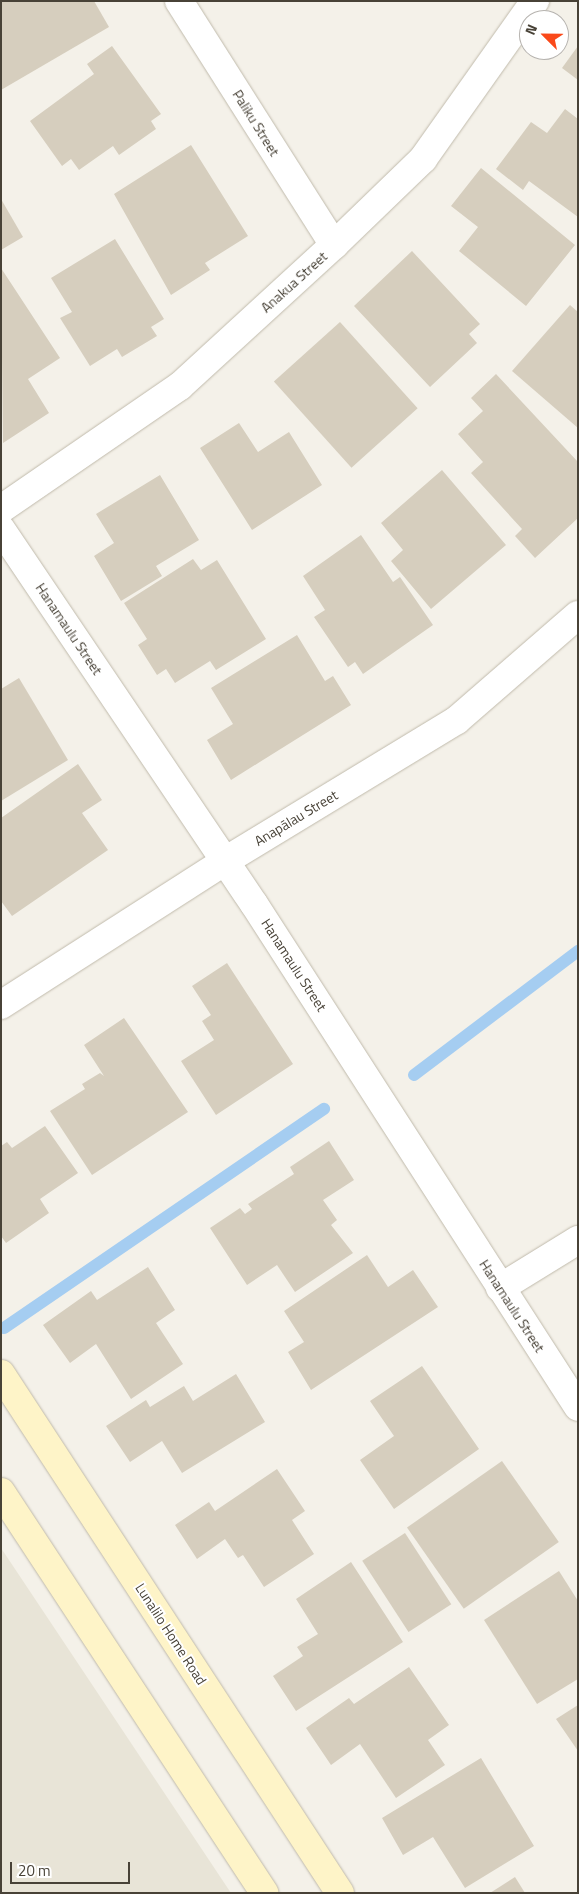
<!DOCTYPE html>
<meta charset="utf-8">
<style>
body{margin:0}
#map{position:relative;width:579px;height:1894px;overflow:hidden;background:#f4f1e9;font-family:"Titillium Web",sans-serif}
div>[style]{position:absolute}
.residential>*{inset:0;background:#e8e4d7}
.stream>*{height:12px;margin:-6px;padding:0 6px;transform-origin:6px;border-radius:6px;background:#a5cdf1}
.building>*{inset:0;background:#d6cebe;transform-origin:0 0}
.roads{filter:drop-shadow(0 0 1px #c0baab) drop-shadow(0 0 1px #c0baab)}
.street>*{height:28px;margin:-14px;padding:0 14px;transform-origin:14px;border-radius:14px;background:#fff}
.secondary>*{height:28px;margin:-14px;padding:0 14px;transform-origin:14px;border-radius:14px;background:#fef4c8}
span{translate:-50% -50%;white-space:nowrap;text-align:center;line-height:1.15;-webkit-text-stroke:4px #fff;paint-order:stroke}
.street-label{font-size:14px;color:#484237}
.frame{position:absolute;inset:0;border:2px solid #484237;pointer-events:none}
.north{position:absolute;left:519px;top:10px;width:50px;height:50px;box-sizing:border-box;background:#fff;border:1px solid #b6b3af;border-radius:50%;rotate:293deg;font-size:14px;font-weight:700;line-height:20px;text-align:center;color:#484237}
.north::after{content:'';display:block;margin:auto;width:18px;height:22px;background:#fa491a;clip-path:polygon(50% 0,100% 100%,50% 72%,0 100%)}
.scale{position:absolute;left:10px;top:1862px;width:120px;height:22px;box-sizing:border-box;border:2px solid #484237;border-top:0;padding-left:6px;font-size:15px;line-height:18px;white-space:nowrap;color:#484237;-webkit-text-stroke:4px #fff;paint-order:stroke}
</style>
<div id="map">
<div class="residential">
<div style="clip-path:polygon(1px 1548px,231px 1893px,1px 1893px)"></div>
</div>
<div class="stream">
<div style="left:414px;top:1075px;width:206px;rotate:-37.1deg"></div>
<div style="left:4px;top:1328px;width:388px;rotate:-34.4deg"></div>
</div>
<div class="building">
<div style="clip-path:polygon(1px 1px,94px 1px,109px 27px,1px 90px)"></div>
<div style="clip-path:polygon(112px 46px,161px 114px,151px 121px,156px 129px,119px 155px,113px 146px,79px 170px,71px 159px,62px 166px,30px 121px,94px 74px,87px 64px)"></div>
<div style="clip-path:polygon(578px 46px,578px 80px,562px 68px)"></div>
<div style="clip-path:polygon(565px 109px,578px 119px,578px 217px,529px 181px,523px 190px,496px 169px,531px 122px,547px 133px)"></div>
<div style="clip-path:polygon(191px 145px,248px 236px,205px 263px,210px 270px,171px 295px,114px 194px)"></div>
<div style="clip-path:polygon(481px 168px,575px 245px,526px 306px,459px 251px,478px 227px,451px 206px)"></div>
<div style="clip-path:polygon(1px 199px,23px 237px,1px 250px)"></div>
<div style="clip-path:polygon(115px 239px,164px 319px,151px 327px,157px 336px,122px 357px,117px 349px,90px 366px,60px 318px,72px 312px,51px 278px)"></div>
<div style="clip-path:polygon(412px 251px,480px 324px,469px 334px,477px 343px,430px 387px,354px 306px)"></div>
<div style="clip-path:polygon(1px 268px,60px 358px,28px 379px,49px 413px,3px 443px)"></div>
<div style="clip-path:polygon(570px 305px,578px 312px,578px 428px,512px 371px)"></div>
<div style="left:340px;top:322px;width:116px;height:89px;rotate:48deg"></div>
<div style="clip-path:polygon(496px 374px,578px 462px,578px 518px,535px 558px,515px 536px,522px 529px,471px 473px,483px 462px,458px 434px,483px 411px,471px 398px)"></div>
<div style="clip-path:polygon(239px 423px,258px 452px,289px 432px,322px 485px,252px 530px,200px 448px)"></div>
<div style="clip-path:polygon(442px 470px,506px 545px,431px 609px,391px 561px,403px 550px,381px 523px)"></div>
<div style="clip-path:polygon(160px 475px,199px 540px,156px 566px,162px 576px,121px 601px,94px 556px,114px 543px,96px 514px)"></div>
<div style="clip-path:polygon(361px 535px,393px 582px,400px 577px,433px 625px,363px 674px,355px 662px,348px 667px,314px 617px,325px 610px,303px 576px)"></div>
<div style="clip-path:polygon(193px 559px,201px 570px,217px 560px,266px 639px,216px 670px,210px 661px,175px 683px,166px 669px,157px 675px,138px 645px,147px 639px,124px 603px)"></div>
<div style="clip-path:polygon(297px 635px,325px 681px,333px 676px,351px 705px,231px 780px,207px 740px,233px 724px,211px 688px)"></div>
<div style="clip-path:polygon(19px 678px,68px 760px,1px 801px,1px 689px)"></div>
<div style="clip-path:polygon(78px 764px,102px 800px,82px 813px,108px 850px,12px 916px,1px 901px,1px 818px)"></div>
<div style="clip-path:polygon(227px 963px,293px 1064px,216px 1115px,181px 1061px,214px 1040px,202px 1021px,211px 1015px,192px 986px)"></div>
<div style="clip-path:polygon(124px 1018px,188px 1112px,92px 1175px,50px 1111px,85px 1089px,82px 1084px,100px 1073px,104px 1076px,84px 1045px)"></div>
<div style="clip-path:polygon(45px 1126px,78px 1173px,40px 1199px,49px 1213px,6px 1243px,1px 1236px,1px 1146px,7px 1142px,12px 1148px)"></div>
<div style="clip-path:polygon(329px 1141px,354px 1180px,323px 1200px,337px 1220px,331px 1225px,353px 1253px,295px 1292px,277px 1265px,247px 1285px,210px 1228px,240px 1208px,245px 1214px,252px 1209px,248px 1204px,294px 1174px,290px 1167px)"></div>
<div style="clip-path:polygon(367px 1255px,388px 1287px,413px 1270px,438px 1307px,311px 1390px,288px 1352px,304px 1342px,284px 1311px)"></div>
<div style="clip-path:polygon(148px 1267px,175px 1310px,156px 1323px,183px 1364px,131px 1399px,96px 1344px,70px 1363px,43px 1325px,91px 1291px,97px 1300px)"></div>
<div style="clip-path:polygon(422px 1366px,479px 1449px,394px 1509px,360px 1460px,394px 1436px,370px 1401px)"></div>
<div style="clip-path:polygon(236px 1374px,265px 1422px,182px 1473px,162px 1441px,130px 1462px,106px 1426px,146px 1400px,150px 1407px,184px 1386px,193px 1401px)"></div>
<div style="left:502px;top:1461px;width:99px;height:116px;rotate:55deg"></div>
<div style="clip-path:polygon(277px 1469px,305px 1511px,292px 1520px,314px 1554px,264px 1587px,243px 1555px,238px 1558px,225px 1539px,197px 1559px,175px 1525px,209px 1502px,215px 1511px)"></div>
<div style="left:405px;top:1533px;width:85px;height:51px;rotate:57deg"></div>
<div style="clip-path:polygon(351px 1562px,403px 1642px,296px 1711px,273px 1676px,303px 1656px,297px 1647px,318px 1634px,296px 1599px)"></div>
<div style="clip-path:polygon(559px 1571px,578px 1601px,578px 1679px,537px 1704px,484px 1620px)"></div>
<div style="clip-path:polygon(409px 1667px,449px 1725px,428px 1740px,445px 1765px,396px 1798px,360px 1744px,331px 1765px,306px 1728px,349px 1698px,354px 1704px)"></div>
<div style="clip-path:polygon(578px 1705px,578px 1751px,556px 1719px)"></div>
<div style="clip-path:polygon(481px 1758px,534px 1846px,465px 1888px,433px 1837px,403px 1855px,382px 1818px)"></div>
<div style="clip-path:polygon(515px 1877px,525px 1893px,490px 1893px)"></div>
</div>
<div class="roads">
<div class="street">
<div style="left:179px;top:1px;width:289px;rotate:57.6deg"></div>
<div style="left:1px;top:509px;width:217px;rotate:-34.5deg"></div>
<div style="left:180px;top:386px;width:209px;rotate:-42.5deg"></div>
<div style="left:334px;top:245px;width:124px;rotate:-44deg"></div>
<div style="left:423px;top:159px;width:194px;rotate:-54.7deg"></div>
<div style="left:1px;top:529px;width:452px;rotate:56deg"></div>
<div style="left:254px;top:904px;width:598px;rotate:57.21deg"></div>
<div style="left:1px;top:1005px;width:266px;rotate:-32.7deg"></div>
<div style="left:225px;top:861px;width:271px;rotate:-31.3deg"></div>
<div style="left:457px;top:720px;width:160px;rotate:-41deg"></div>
<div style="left:500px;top:1288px;width:92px;rotate:-31.6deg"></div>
</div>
<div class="secondary">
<div style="left:1px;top:1374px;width:620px;rotate:56.85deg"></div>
<div style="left:1px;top:1492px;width:480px;rotate:56.7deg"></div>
</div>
</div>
<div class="street-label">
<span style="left:256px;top:123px;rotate:58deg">Paliku Street</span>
<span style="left:294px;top:282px;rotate:-42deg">Anakua Street</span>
<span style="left:69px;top:629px;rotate:56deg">Hanamaulu Street</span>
<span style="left:296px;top:818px;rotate:-31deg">Anapālau Street</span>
<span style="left:294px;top:965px;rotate:57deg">Hanamaulu Street</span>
<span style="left:512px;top:1306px;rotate:57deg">Hanamaulu Street</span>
<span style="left:171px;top:1634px;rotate:57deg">Lunalilo Home Road</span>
</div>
<div class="frame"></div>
<div class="north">N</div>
<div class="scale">20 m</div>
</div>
